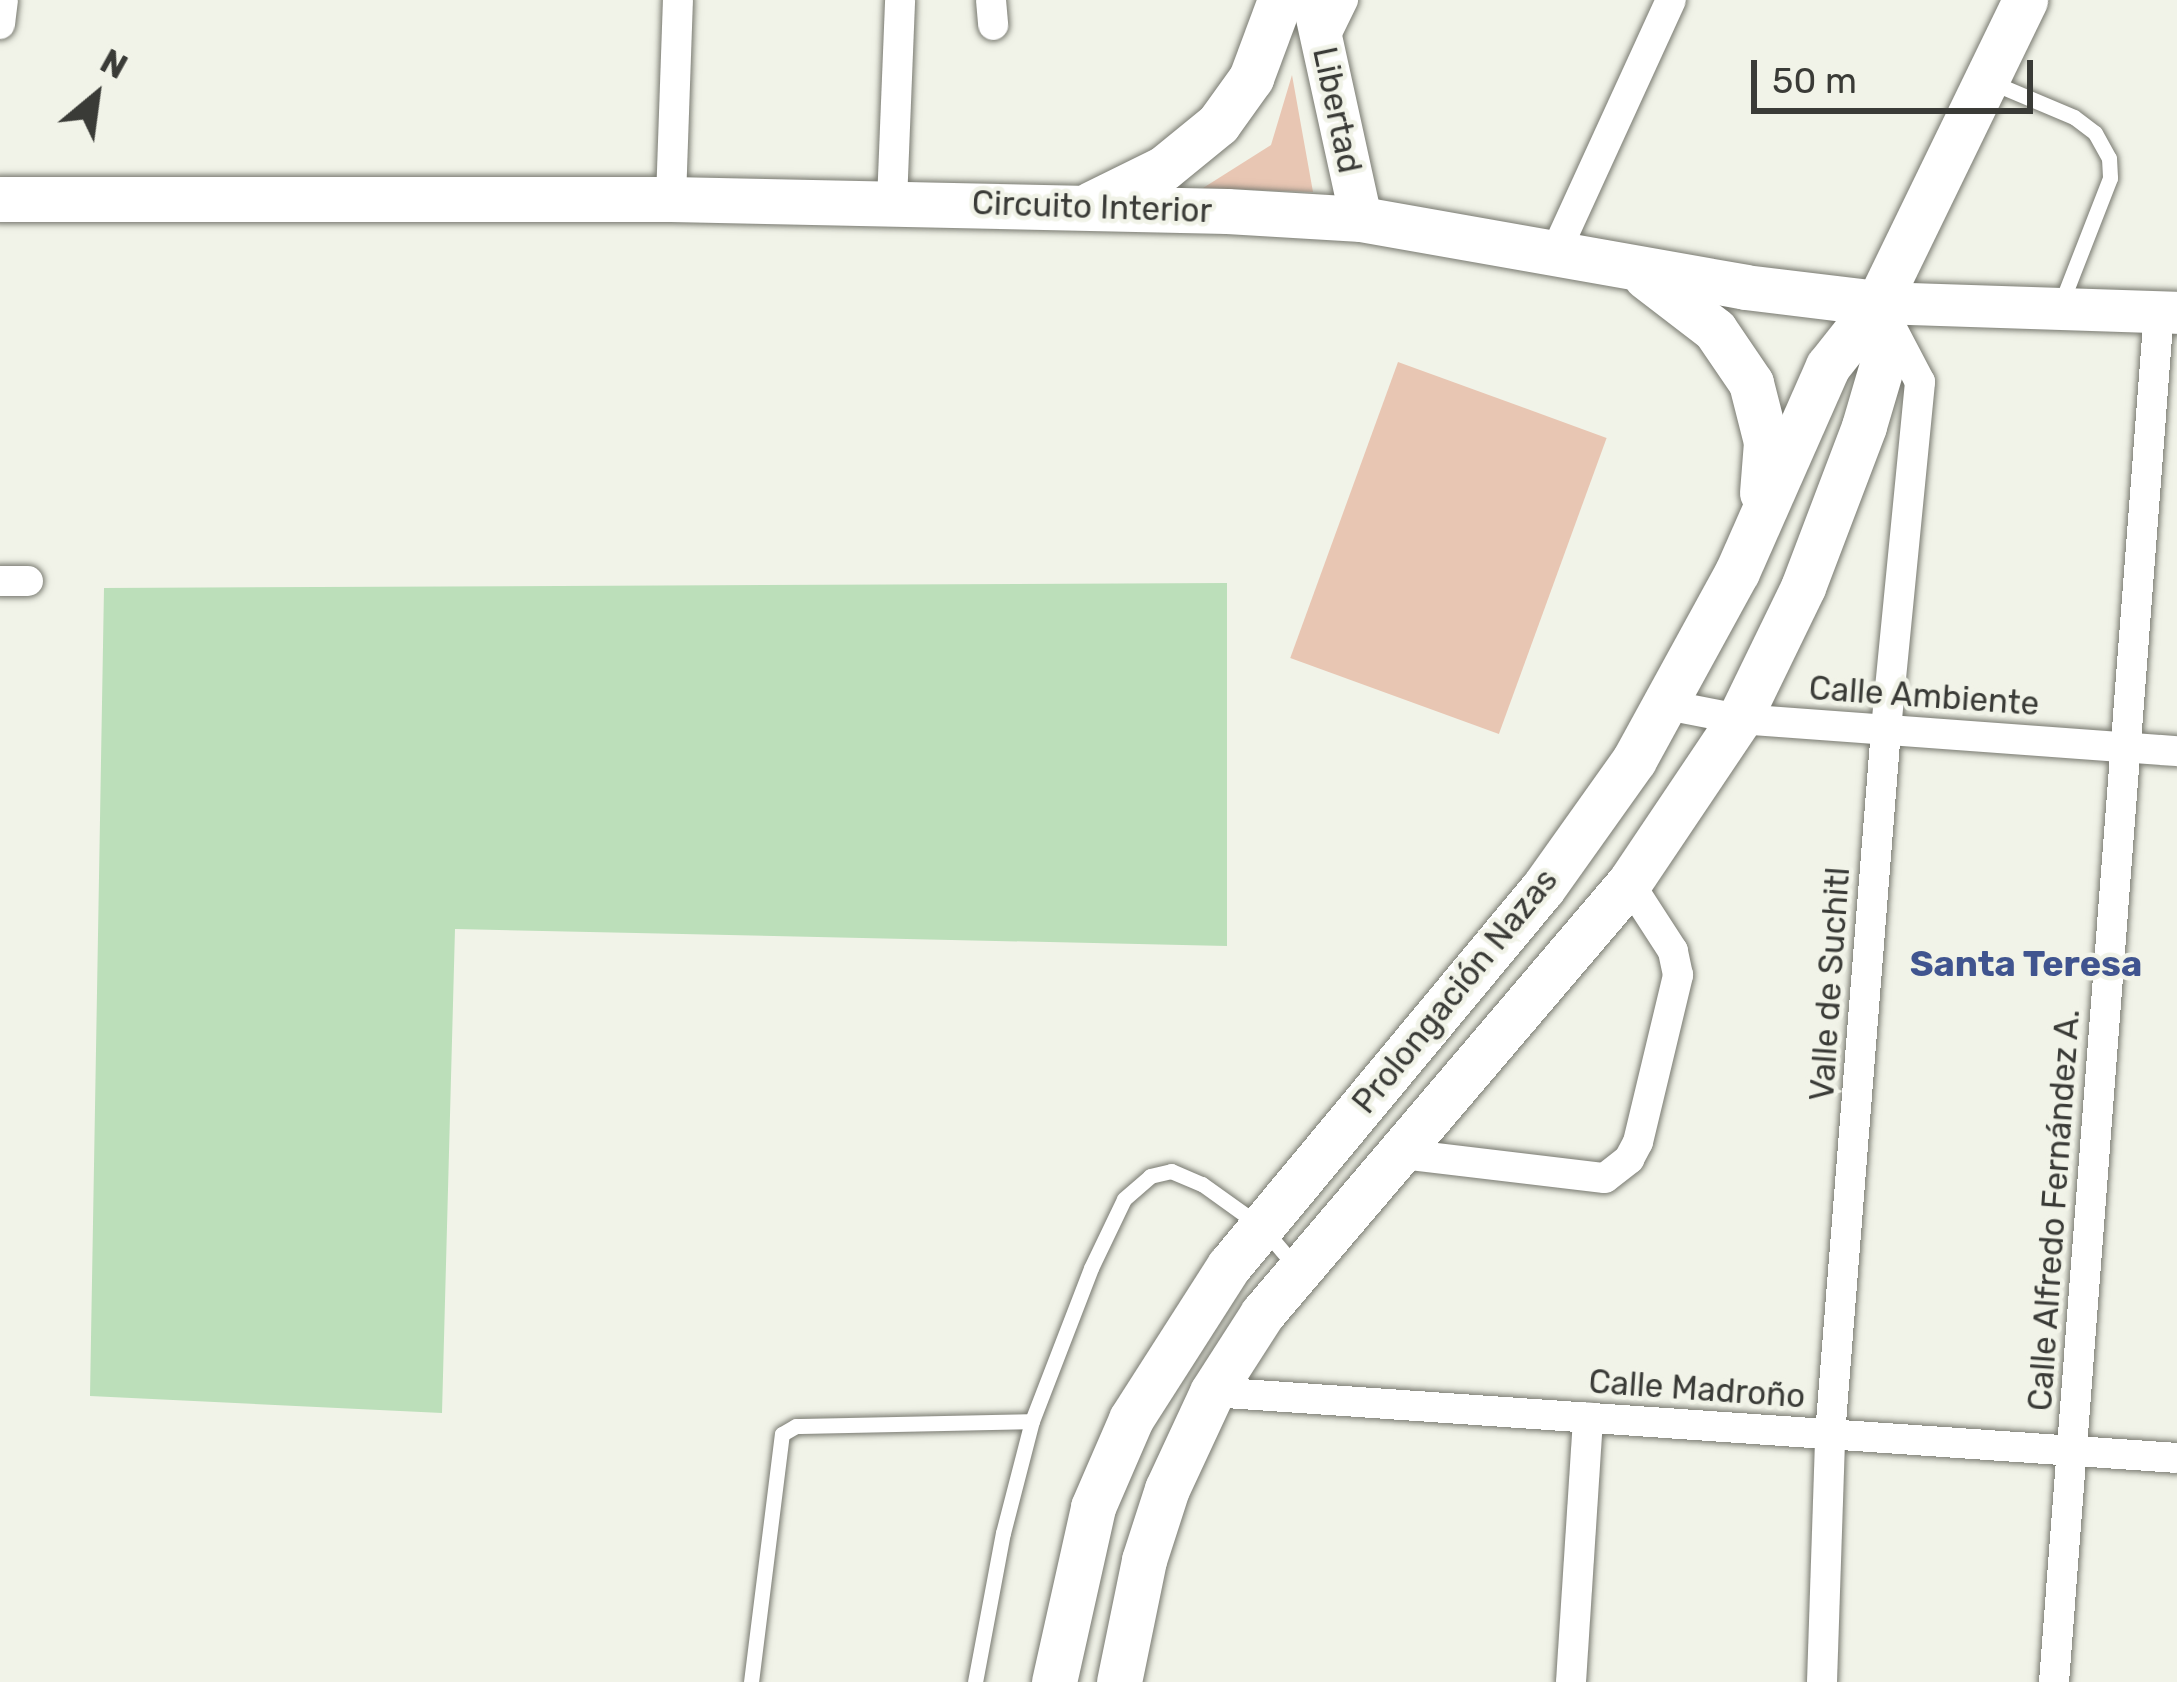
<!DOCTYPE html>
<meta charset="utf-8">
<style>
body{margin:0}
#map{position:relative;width:2177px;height:1682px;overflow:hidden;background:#f1f3e8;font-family:Rubik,sans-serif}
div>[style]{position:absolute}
.green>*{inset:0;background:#e8c6b3;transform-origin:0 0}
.building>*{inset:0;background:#bcdfba}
.roads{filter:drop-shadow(0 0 3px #787970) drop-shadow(0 0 3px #787970)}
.service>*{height:15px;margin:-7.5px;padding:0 7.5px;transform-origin:7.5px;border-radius:7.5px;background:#fff}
.minor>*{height:30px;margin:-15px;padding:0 15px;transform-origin:15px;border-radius:15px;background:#fff}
.secondary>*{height:42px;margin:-21px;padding:0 21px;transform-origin:21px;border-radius:21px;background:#fff}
.primary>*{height:45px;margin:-22.5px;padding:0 22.5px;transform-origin:22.5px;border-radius:22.5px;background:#fff}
span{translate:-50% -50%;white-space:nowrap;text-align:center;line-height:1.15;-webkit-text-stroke:9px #f1f3e8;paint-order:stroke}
.street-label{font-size:33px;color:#3a3b37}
.neighbourhood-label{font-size:36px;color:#40548f;font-weight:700}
.north{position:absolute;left:36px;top:36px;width:120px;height:120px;-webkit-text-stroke:9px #f1f3e8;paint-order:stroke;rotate:29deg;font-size:33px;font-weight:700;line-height:48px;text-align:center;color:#3a3b37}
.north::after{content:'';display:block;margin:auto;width:42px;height:54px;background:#3a3b37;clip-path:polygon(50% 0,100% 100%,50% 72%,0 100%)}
.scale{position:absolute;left:1751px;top:60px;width:282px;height:54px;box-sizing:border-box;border:6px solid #3a3b37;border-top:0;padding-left:15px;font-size:36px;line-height:42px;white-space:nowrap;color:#3a3b37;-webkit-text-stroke:9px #f1f3e8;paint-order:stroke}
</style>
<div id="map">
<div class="green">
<div style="clip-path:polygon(1292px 75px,1313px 192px,1203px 188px,1271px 145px)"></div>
<div style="left:1398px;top:362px;width:222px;height:315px;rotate:20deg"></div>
</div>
<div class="building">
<div style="clip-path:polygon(1227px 583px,1227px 946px,455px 929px,442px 1413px,90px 1396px,104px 588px)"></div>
</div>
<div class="roads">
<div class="service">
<div style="left:1991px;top:82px;width:90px;rotate:22.9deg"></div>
<div style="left:2074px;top:117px;width:26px;rotate:37deg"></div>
<div style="left:2095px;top:133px;width:29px;rotate:61deg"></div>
<div style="left:2109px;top:158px;width:20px;rotate:87deg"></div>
<div style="left:2110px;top:178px;width:135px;rotate:111.3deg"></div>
<div style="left:751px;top:1682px;width:250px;rotate:-82.9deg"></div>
<div style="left:782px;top:1434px;width:16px;rotate:-30deg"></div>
<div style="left:796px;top:1426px;width:236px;rotate:-1.2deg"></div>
<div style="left:975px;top:1682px;width:152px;rotate:-79.4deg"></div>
<div style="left:1003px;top:1533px;width:116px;rotate:-75.5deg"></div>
<div style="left:1032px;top:1421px;width:164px;rotate:-68.9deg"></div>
<div style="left:1091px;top:1268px;width:76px;rotate:-64.4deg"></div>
<div style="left:1124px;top:1199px;width:35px;rotate:-41deg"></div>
<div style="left:1150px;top:1176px;width:22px;rotate:-13deg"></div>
<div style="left:1171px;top:1171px;width:34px;rotate:23deg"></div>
<div style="left:1202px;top:1184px;width:74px;rotate:35.6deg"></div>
<div style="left:1262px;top:1227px;width:51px;rotate:49.8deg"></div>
</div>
<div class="minor">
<div style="left:991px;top:0;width:25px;rotate:85deg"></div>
<div style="left:0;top:24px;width:24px;rotate:-83deg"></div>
<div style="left:1322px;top:43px;width:48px;rotate:-64deg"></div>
<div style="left:671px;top:199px;width:199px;rotate:-88deg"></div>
<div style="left:892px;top:202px;width:202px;rotate:-87.7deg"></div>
<div style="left:1556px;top:251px;width:276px;rotate:-65.4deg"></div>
<div style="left:0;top:581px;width:28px"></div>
<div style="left:1667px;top:705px;width:73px;rotate:11deg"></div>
<div style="left:1739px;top:719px;width:439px;rotate:4.2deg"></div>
<div style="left:1394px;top:1153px;width:212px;rotate:6.8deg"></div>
<div style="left:1605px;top:1178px;width:31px;rotate:-38deg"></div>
<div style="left:1629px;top:1159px;width:19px;rotate:-62deg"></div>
<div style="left:1638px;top:1142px;width:172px;rotate:-76.5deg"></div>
<div style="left:1678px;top:975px;width:25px;rotate:-102deg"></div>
<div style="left:1673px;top:951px;width:81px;rotate:-122.9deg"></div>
<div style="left:1212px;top:1392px;width:967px;rotate:3.91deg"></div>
<div style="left:1571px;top:1682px;width:265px;rotate:-86.3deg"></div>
<div style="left:1822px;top:1682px;width:247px;rotate:-88.1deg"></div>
<div style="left:1830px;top:1435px;width:708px;rotate:-85.46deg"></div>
<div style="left:1886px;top:729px;width:349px;rotate:-84.4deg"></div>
<div style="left:1920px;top:382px;width:71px;rotate:-117.6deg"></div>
<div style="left:2054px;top:1682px;width:1374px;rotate:-85.62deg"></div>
</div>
<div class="secondary">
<div style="left:1313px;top:0;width:224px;rotate:77.6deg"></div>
<div style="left:1878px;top:303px;width:299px;rotate:1.9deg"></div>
</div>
<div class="primary">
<div style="left:0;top:199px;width:671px"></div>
<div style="left:671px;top:199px;width:556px;rotate:1.24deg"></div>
<div style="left:1227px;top:211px;width:134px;rotate:3.4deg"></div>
<div style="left:1361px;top:219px;width:390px;rotate:10deg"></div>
<div style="left:1745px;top:287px;width:134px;rotate:6.9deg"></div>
<div style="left:1091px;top:204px;width:81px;rotate:-26.3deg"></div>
<div style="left:1164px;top:168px;width:70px;rotate:-39.2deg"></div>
<div style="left:1218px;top:124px;width:57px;rotate:-54.3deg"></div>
<div style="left:1251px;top:78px;width:83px;rotate:-69.6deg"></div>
<div style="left:1646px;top:277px;width:87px;rotate:37.5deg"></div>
<div style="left:1715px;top:330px;width:64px;rotate:55.8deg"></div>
<div style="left:1751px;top:383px;width:61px;rotate:75.7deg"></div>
<div style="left:1766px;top:442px;width:51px;rotate:94.5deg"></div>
<div style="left:1054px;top:1682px;width:179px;rotate:-77.4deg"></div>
<div style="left:1093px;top:1507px;width:96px;rotate:-66.6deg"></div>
<div style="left:1131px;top:1419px;width:182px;rotate:-57.4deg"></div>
<div style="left:1229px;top:1266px;width:491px;rotate:-50.3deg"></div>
<div style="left:1543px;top:888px;width:157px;rotate:-54.6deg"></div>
<div style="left:1634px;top:760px;width:214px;rotate:-61.3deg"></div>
<div style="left:1737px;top:572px;width:225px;rotate:-66.2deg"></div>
<div style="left:1828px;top:366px;width:80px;rotate:-51.6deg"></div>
<div style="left:1878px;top:303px;width:337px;rotate:-64.1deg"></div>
<div style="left:1119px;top:1682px;width:125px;rotate:-78.4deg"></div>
<div style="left:1144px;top:1560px;width:75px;rotate:-72.1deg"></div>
<div style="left:1167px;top:1489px;width:107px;rotate:-65.1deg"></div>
<div style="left:1212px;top:1392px;width:93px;rotate:-57.3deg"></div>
<div style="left:1262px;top:1314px;width:566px;rotate:-49.59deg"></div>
<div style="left:1629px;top:883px;width:197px;rotate:-56.1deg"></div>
<div style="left:1739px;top:719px;width:147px;rotate:-64.1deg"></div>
<div style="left:1803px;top:587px;width:172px;rotate:-69.2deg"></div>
<div style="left:1864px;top:426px;width:64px;rotate:-73.6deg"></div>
<div style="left:1882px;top:365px;width:62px;rotate:-93.7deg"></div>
</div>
</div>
<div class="street-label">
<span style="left:1337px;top:110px;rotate:78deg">Libertad</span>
<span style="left:1092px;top:207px;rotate:2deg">Circuito Interior</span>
<span style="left:1924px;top:696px;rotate:4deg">Calle Ambiente</span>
<span style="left:1830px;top:984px;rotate:-86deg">Valle de Suchitl</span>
<span style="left:1455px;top:991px;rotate:-51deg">Prolongación Nazas</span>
<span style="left:2054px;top:1210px;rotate:-86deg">Calle Alfredo Fernández A.</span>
<span style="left:1697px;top:1389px;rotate:4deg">Calle Madroño</span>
</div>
<div class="neighbourhood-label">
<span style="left:2026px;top:964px">Santa Teresa</span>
</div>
<div class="north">N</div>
<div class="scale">50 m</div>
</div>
